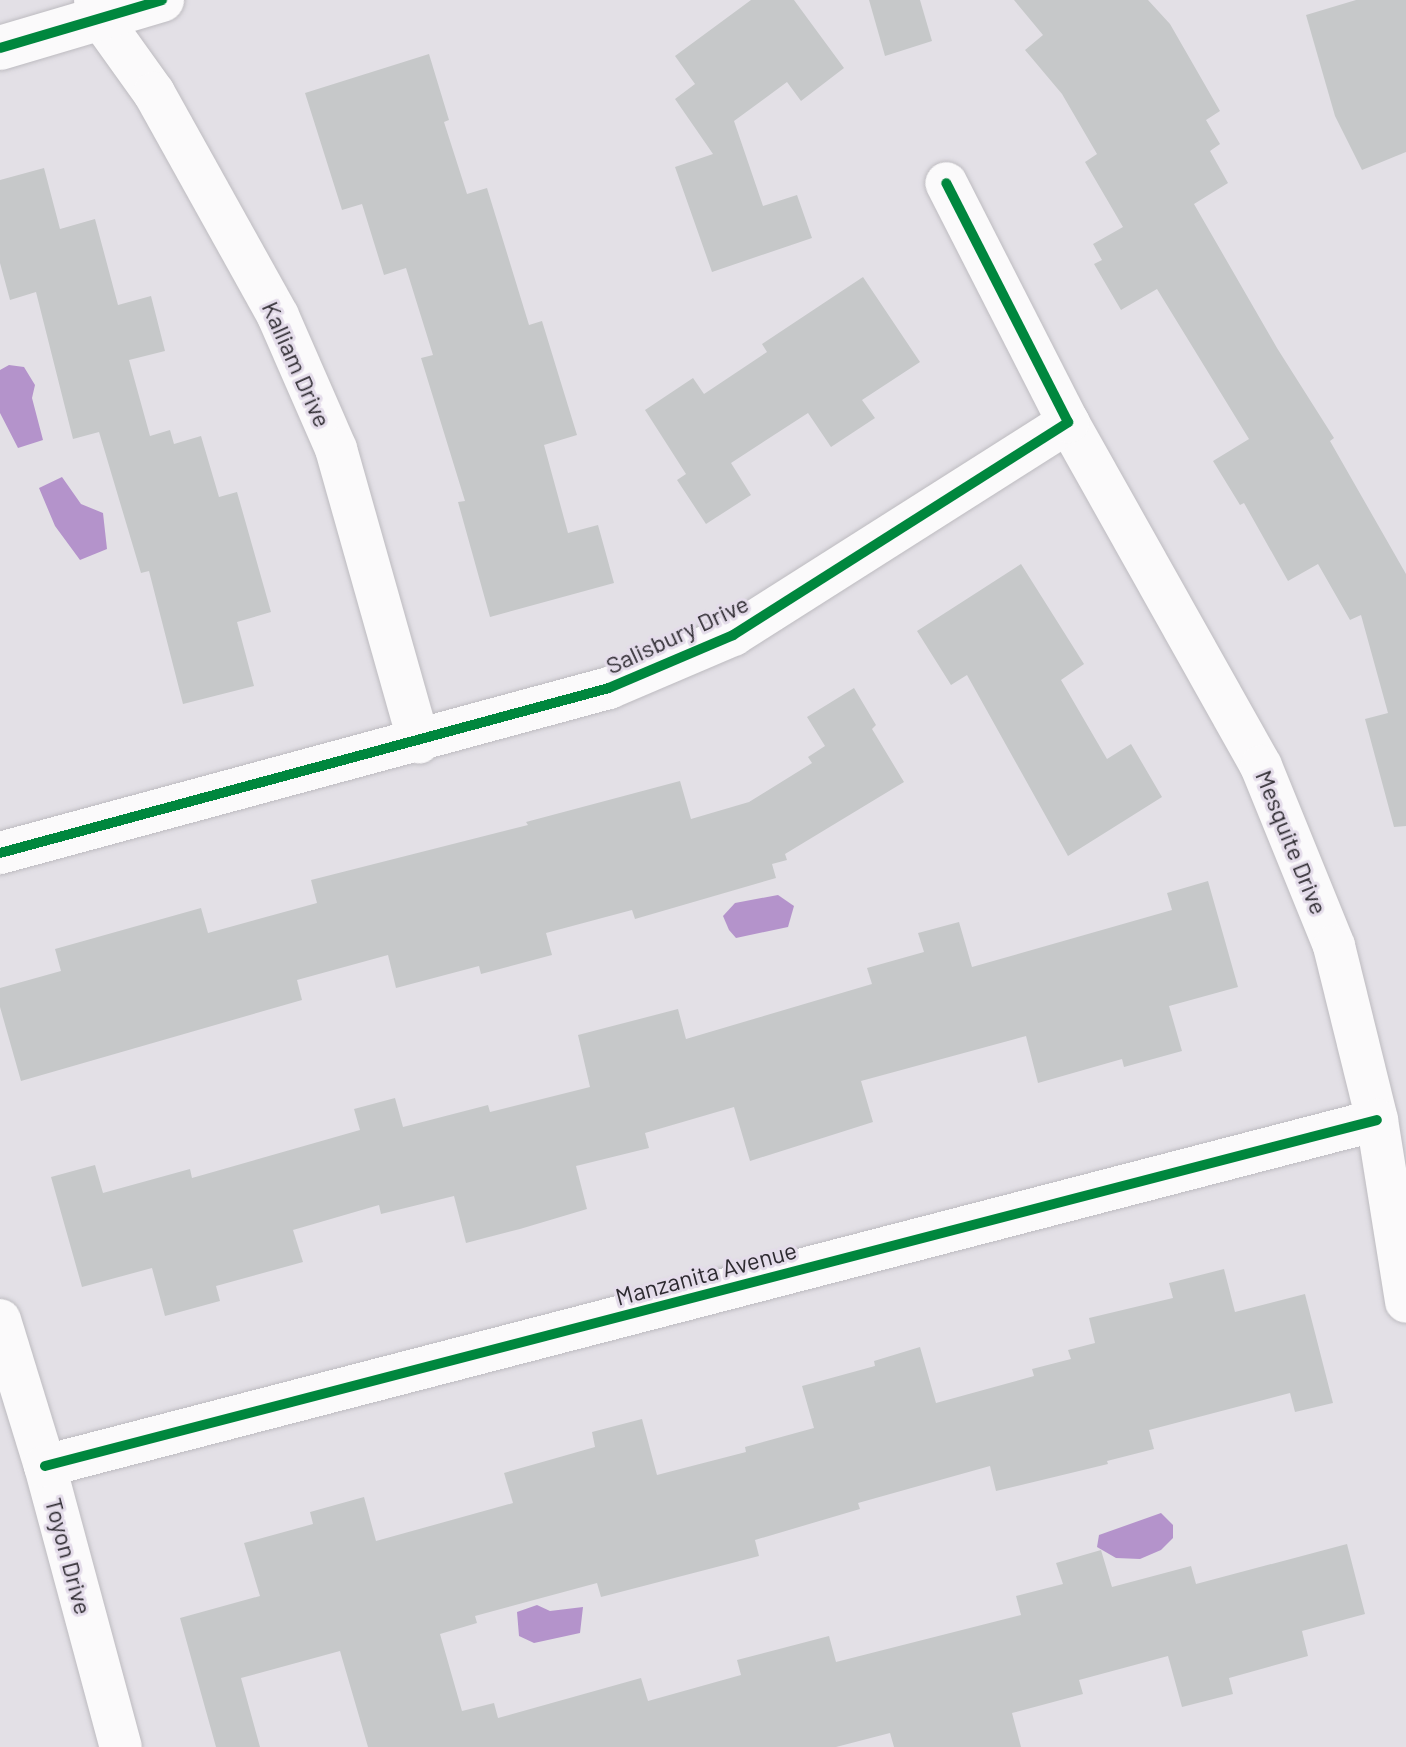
<!DOCTYPE html>
<style>
body{margin:0}
#map{position:relative;width:1406px;height:1747px;overflow:hidden;background:#e3e0e6;font-family:Barlow,sans-serif}
div>[style]{position:absolute}
.water>*{inset:0;background:#b493cb}
.building>*{inset:0;background:#c6c8c9}
.roads{filter:drop-shadow(0 0 2px #bdbbc0) drop-shadow(0 0 2px #bdbbc0)}
.street>*{height:42px;margin:-21px;padding:0 21px;transform-origin:21px;border-radius:21px;background:#fbfafb}
.secondary>*{height:44px;margin:-22px;padding:0 22px;transform-origin:22px;border-radius:22px;background:#fbfafb}
.cycleway>*{height:10px;margin:-5px;padding:0 5px;transform-origin:5px;border-radius:5px;background:#00873e}
span{translate:-50% -50%;white-space:nowrap;text-align:center;line-height:1.15;-webkit-text-stroke:6px #e4dcea;paint-order:stroke}
.street-label{font-size:24px;color:#2d2a30}
</style>
<div id="map">
<div class="water">
<div style="clip-path:polygon(9px 365px,24px 367px,35px 385px,32px 398px,43px 440px,18px 448px,0 413px,0 370px)"></div>
<div style="clip-path:polygon(62px 477px,81px 504px,103px 513px,107px 549px,80px 560px,55px 526px,39px 488px)"></div>
<div style="clip-path:polygon(778px 895px,794px 906px,788px 927px,736px 938px,729px 930px,723px 916px,735px 903px)"></div>
<div style="clip-path:polygon(1161px 1513px,1173px 1525px,1173px 1538px,1161px 1550px,1140px 1559px,1116px 1558px,1097px 1547px,1099px 1535px)"></div>
<div style="clip-path:polygon(537px 1605px,550px 1611px,583px 1607px,580px 1633px,534px 1643px,519px 1636px,517px 1612px)"></div>
</div>
<div class="building">
<div style="clip-path:polygon(751px 0,794px 0,844px 68px,801px 101px,787px 82px,734px 121px,763px 206px,797px 195px,812px 238px,712px 272px,675px 167px,713px 154px,675px 99px,695px 84px,675px 56px)"></div>
<div style="clip-path:polygon(869px 0,920px 0,932px 41px,885px 56px)"></div>
<div style="clip-path:polygon(1014px 0,1148px 0,1170px 24px,1220px 111px,1206px 120px,1220px 144px,1210px 151px,1228px 183px,1194px 204px,1277px 348px,1334px 438px,1330px 441px,1406px 574px,1406px 826px,1394px 827px,1365px 719px,1388px 713px,1361px 615px,1350px 620px,1318px 564px,1288px 581px,1244px 503px,1240px 505px,1213px 461px,1249px 439px,1157px 289px,1121px 310px,1094px 264px,1102px 260px,1093px 244px,1123px 227px,1085px 162px,1097px 154px,1062px 94px,1025px 50px,1043px 35px)"></div>
<div style="clip-path:polygon(1356px 0,1406px 0,1406px 152px,1362px 170px,1335px 116px,1306px 15px)"></div>
<div style="clip-path:polygon(429px 54px,449px 120px,444px 122px,467px 194px,487px 188px,529px 325px,542px 321px,577px 435px,544px 445px,568px 533px,598px 525px,614px 583px,490px 617px,458px 502px,465px 501px,421px 358px,433px 355px,406px 268px,384px 275px,362px 204px,342px 210px,305px 93px)"></div>
<div style="clip-path:polygon(44px 168px,60px 229px,95px 219px,118px 305px,151px 296px,165px 351px,129px 360px,150px 436px,170px 430px,174px 444px,201px 436px,219px 497px,237px 492px,271px 612px,237px 622px,254px 686px,183px 704px,149px 571px,141px 573px,99px 432px,73px 439px,36px 292px,10px 300px,0 263px,0 180px)"></div>
<div style="clip-path:polygon(863px 277px,920px 362px,862px 400px,875px 418px,831px 447px,808px 413px,731px 463px,751px 495px,706px 524px,677px 480px,686px 474px,645px 410px,693px 378px,704px 394px,767px 352px,762px 344px)"></div>
<div style="clip-path:polygon(1021px 564px,1084px 664px,1061px 680px,1107px 759px,1131px 744px,1162px 797px,1068px 856px,967px 675px,951px 685px,917px 631px)"></div>
<div style="clip-path:polygon(854px 688px,876px 725px,872px 729px,904px 782px,785px 854px,787px 860px,772px 864px,776px 878px,635px 919px,632px 910px,546px 933px,552px 955px,481px 974px,479px 966px,396px 988px,388px 955px,297px 980px,302px 1000px,21px 1081px,0 1007px,0 988px,61px 971px,55px 949px,201px 908px,208px 933px,317px 903px,311px 880px,528px 825px,526px 822px,680px 781px,691px 819px,749px 802px,812px 763px,808px 757px,825px 746px,807px 717px)"></div>
<div style="clip-path:polygon(1208px 881px,1238px 987px,1169px 1006px,1182px 1051px,1124px 1067px,1122px 1059px,1038px 1083px,1026px 1036px,861px 1081px,873px 1122px,750px 1161px,734px 1107px,645px 1133px,649px 1148px,576px 1166px,587px 1209px,520px 1229px,466px 1243px,454px 1196px,381px 1214px,379px 1205px,293px 1230px,303px 1262px,216px 1286px,220px 1301px,165px 1316px,152px 1268px,82px 1287px,51px 1177px,95px 1165px,103px 1193px,190px 1169px,192px 1178px,360px 1130px,354px 1109px,395px 1098px,403px 1127px,488px 1105px,490px 1112px,590px 1087px,578px 1035px,678px 1009px,686px 1039px,872px 984px,867px 968px,924px 952px,918px 933px,959px 922px,972px 967px,1172px 910px,1167px 893px)"></div>
<div style="clip-path:polygon(1224px 1269px,1235px 1312px,1305px 1294px,1333px 1403px,1295px 1412px,1290px 1393px,1149px 1430px,1154px 1449px,1107px 1461px,1108px 1464px,996px 1491px,990px 1466px,858px 1503px,860px 1509px,755px 1540px,759px 1556px,601px 1597px,597px 1583px,475px 1616px,477px 1623px,440px 1634px,462px 1711px,494px 1703px,498px 1718px,641px 1678px,648px 1701px,741px 1675px,737px 1660px,829px 1636px,836px 1662px,1021px 1615px,1016px 1596px,1063px 1584px,1056px 1563px,1101px 1550px,1112px 1587px,1191px 1566px,1196px 1584px,1347px 1544px,1365px 1614px,1302px 1631px,1308px 1656px,1229px 1678px,1233px 1694px,1182px 1707px,1168px 1656px,1079px 1680px,1083px 1694px,1012px 1713px,1021px 1747px,894px 1747px,890px 1733px,836px 1747px,368px 1747px,340px 1651px,241px 1678px,260px 1747px,216px 1747px,180px 1618px,260px 1596px,244px 1543px,313px 1524px,310px 1512px,364px 1497px,376px 1541px,513px 1503px,504px 1473px,595px 1447px,592px 1432px,642px 1419px,657px 1475px,746px 1452px,745px 1447px,814px 1428px,802px 1386px,875px 1366px,874px 1361px,920px 1347px,936px 1403px,1034px 1376px,1032px 1369px,1071px 1359px,1068px 1350px,1095px 1343px,1089px 1318px,1173px 1298px,1169px 1283px)"></div>
</div>
<div class="roads">
<div class="street">
<div style="left:95px;top:0;width:20px;rotate:72deg"></div>
<div style="left:101px;top:19px;width:91px;rotate:54.4deg"></div>
<div style="left:154px;top:93px;width:255px;rotate:60.9deg"></div>
<div style="left:278px;top:316px;width:145px;rotate:66.4deg"></div>
<div style="left:336px;top:449px;width:305px;rotate:74.2deg"></div>
<div style="left:1068px;top:422px;width:394px;rotate:60.7deg"></div>
<div style="left:1261px;top:766px;width:194px;rotate:67.9deg"></div>
<div style="left:1334px;top:946px;width:179px;rotate:76.1deg"></div>
<div style="left:1377px;top:1120px;width:184px;rotate:80.9deg"></div>
<div style="left:0;top:853px;width:631px;rotate:-15.16deg"></div>
<div style="left:609px;top:688px;width:135px;rotate:-23.1deg"></div>
<div style="left:733px;top:635px;width:397px;rotate:-32.4deg"></div>
<div style="left:1068px;top:422px;width:268px;rotate:-117deg"></div>
<div style="left:0;top:1320px;width:153px;rotate:72.9deg"></div>
<div style="left:45px;top:1466px;width:291px;rotate:74.9deg"></div>
<div style="left:45px;top:1466px;width:1376px;rotate:-14.56deg"></div>
</div>
<div class="secondary">
<div style="left:0;top:48px;width:169px;rotate:-16.5deg"></div>
</div>
</div>
<div class="cycleway">
<div style="left:0;top:48px;width:169px;rotate:-16.5deg"></div>
<div style="left:0;top:853px;width:631px;rotate:-15.16deg"></div>
<div style="left:609px;top:688px;width:135px;rotate:-23.1deg"></div>
<div style="left:733px;top:635px;width:397px;rotate:-32.4deg"></div>
<div style="left:1068px;top:422px;width:268px;rotate:-117deg"></div>
<div style="left:45px;top:1466px;width:1376px;rotate:-14.56deg"></div>
</div>
<div class="street-label">
<span style="left:297px;top:364px;rotate:66deg">Kalliam Drive</span>
<span style="left:677px;top:634px;rotate:-25deg">Salisbury Drive</span>
<span style="left:1292px;top:842px;rotate:68deg">Mesquite Drive</span>
<span style="left:706px;top:1273px;rotate:-15deg">Manzanita Avenue</span>
<span style="left:69px;top:1556px;rotate:75deg">Toyon Drive</span>
</div>
</div>
